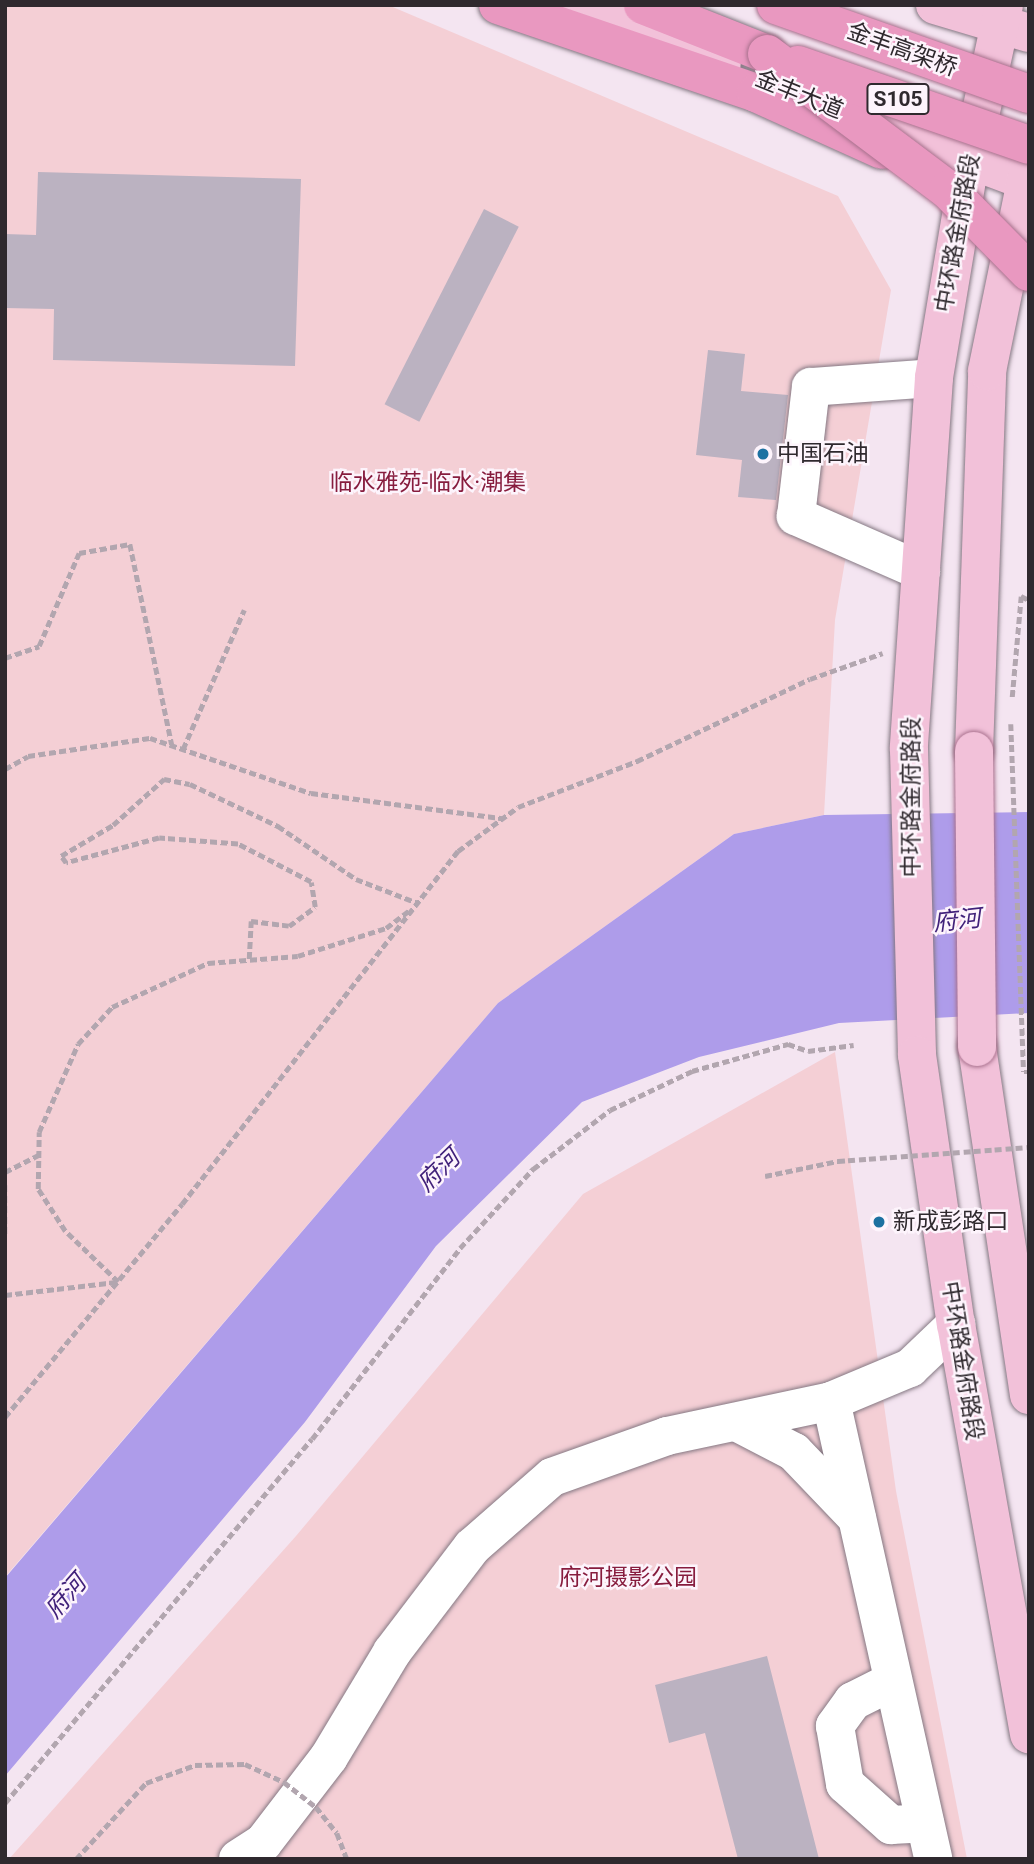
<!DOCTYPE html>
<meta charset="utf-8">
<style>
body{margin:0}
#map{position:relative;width:1034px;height:1864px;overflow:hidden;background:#f4e5f1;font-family:Roboto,"Noto Sans SC",sans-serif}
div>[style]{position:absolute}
.green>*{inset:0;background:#f4cfd5}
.water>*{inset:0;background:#ae9cea}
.building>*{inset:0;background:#bbb2c1;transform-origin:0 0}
.path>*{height:4.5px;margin-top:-2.25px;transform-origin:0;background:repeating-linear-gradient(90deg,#b2a6af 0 7px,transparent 0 10.5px)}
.roads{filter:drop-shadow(0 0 2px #857883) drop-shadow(0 0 2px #857883)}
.minor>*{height:38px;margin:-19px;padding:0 19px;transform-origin:19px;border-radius:19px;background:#fff}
.major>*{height:38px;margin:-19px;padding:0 19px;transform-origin:19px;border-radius:19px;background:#f2c1d9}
.highway>*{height:38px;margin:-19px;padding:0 19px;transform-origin:19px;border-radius:19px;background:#e998c0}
.path-bridge>*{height:4.5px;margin-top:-2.25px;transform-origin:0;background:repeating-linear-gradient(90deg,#b2a6af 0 7px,transparent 0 10.5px)}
.bridges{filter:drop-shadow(0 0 2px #a8718d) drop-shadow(0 0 2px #a8718d)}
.major-bridge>*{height:38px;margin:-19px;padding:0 19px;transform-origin:19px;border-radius:19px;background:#f2c1d9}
.highway-bridge>*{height:38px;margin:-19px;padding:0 19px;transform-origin:19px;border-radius:19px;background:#e998c0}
.dots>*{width:19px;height:19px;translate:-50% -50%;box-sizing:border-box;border:4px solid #fdf4fc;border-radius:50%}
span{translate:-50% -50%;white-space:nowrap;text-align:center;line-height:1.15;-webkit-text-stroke:5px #fdf4fc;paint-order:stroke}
.shield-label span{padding:2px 5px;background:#fdf4fc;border:2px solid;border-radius:5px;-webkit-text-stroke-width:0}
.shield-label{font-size:21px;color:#2f292e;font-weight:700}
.street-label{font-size:23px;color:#2f292e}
.poi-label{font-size:23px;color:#2f292e}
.left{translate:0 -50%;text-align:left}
.park-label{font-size:23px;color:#871c3e}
.water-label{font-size:24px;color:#41217a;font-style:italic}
.frame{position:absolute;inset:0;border:7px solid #2f292e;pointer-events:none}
</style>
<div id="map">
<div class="green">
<div style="clip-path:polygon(5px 5px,388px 5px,838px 196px,891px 290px,835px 620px,824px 815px,734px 834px,498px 1003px,5px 1577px)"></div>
<div style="clip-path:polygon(835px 1052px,896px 1491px,967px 1859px,9px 1859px,296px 1536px,583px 1194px)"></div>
</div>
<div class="water">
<div style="clip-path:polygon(1029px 812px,1029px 1013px,839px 1023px,699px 1057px,582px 1102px,436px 1246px,305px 1422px,5px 1776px,5px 1578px,498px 1003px,734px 834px,824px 815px)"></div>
</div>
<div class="building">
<div style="clip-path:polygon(38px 172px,301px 179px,295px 366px,53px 360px,54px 309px,5px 308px,5px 234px,36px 235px)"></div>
<div style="left:484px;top:209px;width:39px;height:219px;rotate:27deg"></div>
<div style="clip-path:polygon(708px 350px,745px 354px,741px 391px,788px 395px,776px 500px,738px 497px,742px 460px,696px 455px)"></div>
<div style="clip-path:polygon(767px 1656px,819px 1859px,738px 1859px,705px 1733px,669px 1743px,655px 1685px)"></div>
</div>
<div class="path">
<div style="left:5px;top:658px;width:36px;rotate:-19deg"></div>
<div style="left:39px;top:646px;width:101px;rotate:-66.7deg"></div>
<div style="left:79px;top:553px;width:52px;rotate:-10deg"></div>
<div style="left:130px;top:544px;width:205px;rotate:78.2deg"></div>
<div style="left:1012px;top:697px;width:101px;rotate:-84.9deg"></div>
<div style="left:1021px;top:596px;width:9px;rotate:27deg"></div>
<div style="left:1011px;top:724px;width:348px;rotate:87.9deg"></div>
<div style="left:1024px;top:1072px;width:5px"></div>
<div style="left:183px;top:749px;width:152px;rotate:-66.3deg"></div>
<div style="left:5px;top:769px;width:26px;rotate:-29deg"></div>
<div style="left:28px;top:756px;width:123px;rotate:-8.4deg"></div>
<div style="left:150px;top:738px;width:170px;rotate:18.9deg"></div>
<div style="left:311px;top:793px;width:193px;rotate:7.5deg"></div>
<div style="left:249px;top:959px;width:38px;rotate:-87deg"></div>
<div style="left:251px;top:921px;width:38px;rotate:7deg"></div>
<div style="left:289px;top:926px;width:32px;rotate:-36deg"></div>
<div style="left:315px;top:907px;width:25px;rotate:-99deg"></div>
<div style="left:311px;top:882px;width:82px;rotate:-152.5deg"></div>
<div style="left:238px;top:844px;width:79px;rotate:-175.7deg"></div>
<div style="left:159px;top:838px;width:96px;rotate:165deg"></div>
<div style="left:66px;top:863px;width:9px;rotate:-126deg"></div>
<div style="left:61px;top:856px;width:61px;rotate:-30.8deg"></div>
<div style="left:113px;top:825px;width:69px;rotate:-42deg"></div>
<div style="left:164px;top:779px;width:26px;rotate:11deg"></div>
<div style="left:190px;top:784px;width:98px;rotate:25.5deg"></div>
<div style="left:278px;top:826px;width:94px;rotate:34.2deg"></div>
<div style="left:356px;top:879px;width:66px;rotate:21.2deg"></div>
<div style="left:5px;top:1172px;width:37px;rotate:-27deg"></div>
<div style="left:5px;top:1185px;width:51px;rotate:90deg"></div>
<div style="left:118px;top:1282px;width:74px;rotate:-136.1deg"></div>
<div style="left:65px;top:1231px;width:50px;rotate:-122.7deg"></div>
<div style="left:38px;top:1189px;width:57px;rotate:-89deg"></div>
<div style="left:39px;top:1132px;width:96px;rotate:-66.1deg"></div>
<div style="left:78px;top:1044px;width:50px;rotate:-47.4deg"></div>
<div style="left:112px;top:1007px;width:106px;rotate:-24.6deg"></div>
<div style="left:208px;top:963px;width:90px;rotate:-4.4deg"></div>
<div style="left:298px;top:956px;width:92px;rotate:-17.7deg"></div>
<div style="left:386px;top:928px;width:31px;rotate:-37deg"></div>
<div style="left:5px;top:1295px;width:112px;rotate:-6.7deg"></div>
<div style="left:5px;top:1417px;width:277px;rotate:-50.3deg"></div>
<div style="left:182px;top:1204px;width:448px;rotate:-52deg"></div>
<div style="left:458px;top:851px;width:74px;rotate:-36.3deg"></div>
<div style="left:518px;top:807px;width:128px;rotate:-21.1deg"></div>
<div style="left:637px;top:761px;width:191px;rotate:-25.4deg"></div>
<div style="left:810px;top:679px;width:77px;rotate:-19.6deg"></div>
<div style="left:5px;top:1803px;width:476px;rotate:-49.9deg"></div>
<div style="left:312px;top:1439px;width:242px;rotate:-52.2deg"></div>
<div style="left:460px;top:1248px;width:108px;rotate:-47.3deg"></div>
<div style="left:533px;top:1169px;width:97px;rotate:-37.5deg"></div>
<div style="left:610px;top:1110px;width:91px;rotate:-25.4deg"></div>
<div style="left:692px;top:1071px;width:100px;rotate:-15.7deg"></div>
<div style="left:788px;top:1044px;width:21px;rotate:19deg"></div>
<div style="left:808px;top:1051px;width:46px;rotate:-7.4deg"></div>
</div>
<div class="roads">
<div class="minor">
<div style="left:921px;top:571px;width:137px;rotate:-156.3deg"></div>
<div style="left:796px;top:516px;width:130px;rotate:-83.4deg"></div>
<div style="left:811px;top:387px;width:123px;rotate:-4.2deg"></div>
<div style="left:831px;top:1401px;width:469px;rotate:77.4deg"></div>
<div style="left:738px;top:1423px;width:63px;rotate:27.4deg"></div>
<div style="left:794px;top:1452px;width:91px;rotate:46.3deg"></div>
<div style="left:893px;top:1681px;width:45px;rotate:153.4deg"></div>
<div style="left:853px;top:1701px;width:31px;rotate:126deg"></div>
<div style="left:835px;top:1726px;width:59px;rotate:80.2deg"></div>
<div style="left:845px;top:1784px;width:62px;rotate:41.7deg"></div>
<div style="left:891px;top:1825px;width:34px;rotate:-3deg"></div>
<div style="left:238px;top:1859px;width:30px;rotate:-33deg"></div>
<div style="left:263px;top:1843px;width:108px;rotate:-52.5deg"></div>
<div style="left:329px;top:1757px;width:122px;rotate:-59deg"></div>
<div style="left:392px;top:1652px;width:132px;rotate:-52.7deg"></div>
<div style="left:472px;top:1547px;width:106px;rotate:-41.2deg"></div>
<div style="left:552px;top:1477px;width:122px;rotate:-19.6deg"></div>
<div style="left:667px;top:1436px;width:168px;rotate:-12deg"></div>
<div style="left:831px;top:1401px;width:86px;rotate:-22.7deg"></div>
<div style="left:910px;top:1368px;width:64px;rotate:-43.7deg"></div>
</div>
<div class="major">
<div style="left:574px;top:5px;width:159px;rotate:21.7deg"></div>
<div style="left:935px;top:5px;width:98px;rotate:16.6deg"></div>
<div style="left:1004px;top:5px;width:161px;rotate:102.2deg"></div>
<div style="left:970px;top:162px;width:219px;rotate:99.5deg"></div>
<div style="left:934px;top:378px;width:372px;rotate:93.9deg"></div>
<div style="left:909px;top:749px;width:306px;rotate:88.5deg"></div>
<div style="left:917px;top:1055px;width:272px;rotate:81.8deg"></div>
<div style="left:956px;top:1324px;width:417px;rotate:79.9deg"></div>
<div style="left:866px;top:121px;width:174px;rotate:20.5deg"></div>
<div style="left:974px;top:751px;width:380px;rotate:-88deg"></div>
<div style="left:987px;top:371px;width:208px;rotate:-78.4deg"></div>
<div style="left:977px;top:1047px;width:352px;rotate:81.5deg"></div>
</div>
<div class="highway">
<div style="left:498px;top:5px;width:273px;rotate:18.8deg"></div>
<div style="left:756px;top:93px;width:138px;rotate:24.3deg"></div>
<div style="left:643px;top:5px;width:133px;rotate:21.6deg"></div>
</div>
</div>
<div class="path-bridge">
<div style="left:765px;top:1176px;width:75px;rotate:-11.6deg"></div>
<div style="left:838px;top:1161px;width:192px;rotate:-4.2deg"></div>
<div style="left:76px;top:1859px;width:103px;rotate:-47.4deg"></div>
<div style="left:146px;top:1783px;width:52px;rotate:-20.2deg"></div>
<div style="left:195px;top:1765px;width:50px;rotate:-1.1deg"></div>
<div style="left:245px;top:1764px;width:43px;rotate:24.8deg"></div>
<div style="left:284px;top:1782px;width:41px;rotate:38deg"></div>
<div style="left:316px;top:1807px;width:33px;rotate:51deg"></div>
<div style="left:337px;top:1833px;width:28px;rotate:69deg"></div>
</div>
<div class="bridges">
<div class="major-bridge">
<div style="left:974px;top:751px;width:296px;rotate:89.4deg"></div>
</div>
<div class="highway-bridge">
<div style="left:776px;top:5px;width:268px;rotate:19.4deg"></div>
<div style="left:767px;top:54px;width:226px;rotate:36.9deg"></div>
<div style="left:948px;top:190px;width:115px;rotate:45.4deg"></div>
<div style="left:798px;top:65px;width:244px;rotate:19.1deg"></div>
</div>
</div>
<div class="dots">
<div style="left:763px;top:454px;background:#1c71a1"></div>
<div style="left:879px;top:1222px;background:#1c71a1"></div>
</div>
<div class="shield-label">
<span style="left:898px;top:99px">S105</span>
</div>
<div class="street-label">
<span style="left:902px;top:50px;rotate:20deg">金丰高架桥</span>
<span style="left:799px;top:95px;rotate:22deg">金丰大道</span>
<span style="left:958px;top:233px;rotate:-80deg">中环路金府路段</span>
<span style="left:912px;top:797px;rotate:-90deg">中环路金府路段</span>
<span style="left:962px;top:1361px;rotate:81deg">中环路金府路段</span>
</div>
<div class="poi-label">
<span class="left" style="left:777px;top:454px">中国石油</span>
<span class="left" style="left:893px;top:1222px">新成彭路口</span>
</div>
<div class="park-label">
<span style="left:428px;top:483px">临水雅苑-临水·潮集</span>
<span style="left:628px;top:1578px">府河摄影公园</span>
</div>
<div class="water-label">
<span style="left:957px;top:921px;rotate:-6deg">府河</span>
<span style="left:439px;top:1171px;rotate:-44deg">府河</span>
<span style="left:66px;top:1597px;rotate:-49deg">府河</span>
</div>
<div class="frame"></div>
</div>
